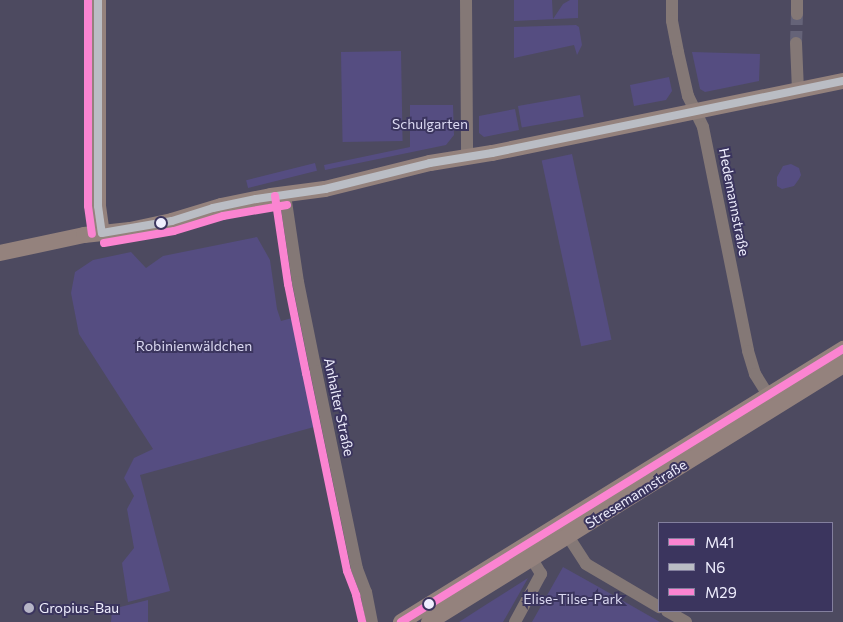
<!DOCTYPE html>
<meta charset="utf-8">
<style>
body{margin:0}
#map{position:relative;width:843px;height:622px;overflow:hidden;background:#4d4a60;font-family:Commissioner,sans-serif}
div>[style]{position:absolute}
.green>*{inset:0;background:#554d81;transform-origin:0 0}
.minor-tunnel>*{height:12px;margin-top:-6px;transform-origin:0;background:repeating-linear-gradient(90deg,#656378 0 12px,transparent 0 18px)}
.minor>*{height:12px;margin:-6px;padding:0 6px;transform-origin:6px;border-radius:6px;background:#847876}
.major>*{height:16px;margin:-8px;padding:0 8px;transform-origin:8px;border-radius:8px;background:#94827d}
.bus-1>*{height:8px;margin:-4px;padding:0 4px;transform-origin:4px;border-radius:4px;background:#fb84d1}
.bus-2>*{height:8px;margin:-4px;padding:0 4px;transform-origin:4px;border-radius:4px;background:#babdc4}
.bus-3>*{height:8px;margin:-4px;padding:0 4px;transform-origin:4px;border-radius:4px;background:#fb84d1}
.dots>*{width:14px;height:14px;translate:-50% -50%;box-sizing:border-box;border:2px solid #3b355e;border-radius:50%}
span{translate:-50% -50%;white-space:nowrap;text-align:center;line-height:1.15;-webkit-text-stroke:4px #3b355e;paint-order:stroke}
.park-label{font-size:14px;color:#dbd9f1}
.street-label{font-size:14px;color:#efeefe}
.poi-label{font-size:14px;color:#efeefe}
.left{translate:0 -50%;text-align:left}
.legend{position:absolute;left:658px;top:522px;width:175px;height:90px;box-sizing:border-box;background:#3b355e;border:1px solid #837f9e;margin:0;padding:6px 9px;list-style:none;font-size:15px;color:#efeefe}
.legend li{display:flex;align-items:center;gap:10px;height:25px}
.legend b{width:25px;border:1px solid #837f9e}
</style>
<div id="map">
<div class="green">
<div style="clip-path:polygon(514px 0,552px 0,553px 19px,563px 4px,570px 0,578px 0,578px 18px,514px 21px)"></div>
<div style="clip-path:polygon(576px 25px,579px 27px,582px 45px,577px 55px,574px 45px,514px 58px,514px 27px)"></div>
<div style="left:401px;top:51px;width:90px;height:60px;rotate:89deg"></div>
<div style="clip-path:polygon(692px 52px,760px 54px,759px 81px,705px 92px,700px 89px)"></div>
<div style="clip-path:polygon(669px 77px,672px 91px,666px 100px,634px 106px,630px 85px)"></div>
<div style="left:580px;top:95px;width:22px;height:63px;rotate:80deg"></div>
<div style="clip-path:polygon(410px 105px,453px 105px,454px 135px,446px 145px,325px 170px,324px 165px,410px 147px)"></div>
<div style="clip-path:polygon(515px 109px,519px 130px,484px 137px,479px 133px,479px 116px)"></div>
<div style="left:572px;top:154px;width:190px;height:31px;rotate:78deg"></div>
<div style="left:315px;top:163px;width:8px;height:71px;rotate:76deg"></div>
<div style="clip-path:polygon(791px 164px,799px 168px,801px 175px,799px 179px,794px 186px,782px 189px,777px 186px,777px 177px,783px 166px)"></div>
<div style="clip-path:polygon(257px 237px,270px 260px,277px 309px,281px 321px,292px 318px,314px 427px,140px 475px,170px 591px,128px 602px,122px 563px,134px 548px,127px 509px,134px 496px,124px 478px,134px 458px,153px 449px,79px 334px,71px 293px,75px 272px,93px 260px,131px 252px,146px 268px,163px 256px)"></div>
<div style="clip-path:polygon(563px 567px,597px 586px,660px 622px,532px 622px)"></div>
<div style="clip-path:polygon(528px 578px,503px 622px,459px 622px,487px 604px)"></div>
<div style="clip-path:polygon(148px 600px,148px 622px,111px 622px,112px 609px)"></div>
</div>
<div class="minor-tunnel">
<div style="left:796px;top:43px;width:29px;rotate:-88deg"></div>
</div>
<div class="minor">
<div style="left:466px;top:0;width:157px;rotate:89.6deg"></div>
<div style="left:672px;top:0;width:21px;rotate:90deg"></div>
<div style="left:672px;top:21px;width:32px;rotate:79deg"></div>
<div style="left:678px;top:52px;width:45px;rotate:77.2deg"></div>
<div style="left:688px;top:96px;width:34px;rotate:64deg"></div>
<div style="left:703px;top:127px;width:228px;rotate:78.6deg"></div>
<div style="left:748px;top:351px;width:24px;rotate:73deg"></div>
<div style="left:755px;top:374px;width:34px;rotate:58deg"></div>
<div style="left:797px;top:14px;width:14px;rotate:-90deg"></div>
<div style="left:796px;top:43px;width:47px;rotate:87.6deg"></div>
<div style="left:285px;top:195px;width:88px;rotate:81.5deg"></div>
<div style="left:298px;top:282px;width:91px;rotate:78.6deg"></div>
<div style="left:316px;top:371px;width:202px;rotate:78.3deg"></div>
<div style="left:357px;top:569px;width:25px;rotate:69deg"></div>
<div style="left:366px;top:592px;width:31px;rotate:79deg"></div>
<div style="left:564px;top:530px;width:40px;rotate:57.1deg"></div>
<div style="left:586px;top:564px;width:85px;rotate:30.5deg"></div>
<div style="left:667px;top:611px;width:22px;rotate:30deg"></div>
<div style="left:515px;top:622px;width:55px;rotate:-61.6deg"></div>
<div style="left:541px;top:574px;width:26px;rotate:-121deg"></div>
</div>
<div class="major">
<div style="left:98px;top:0;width:206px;rotate:90deg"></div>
<div style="left:98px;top:206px;width:27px;rotate:82deg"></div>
<div style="left:0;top:253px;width:86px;rotate:-12.1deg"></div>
<div style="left:84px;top:235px;width:46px;rotate:-6.2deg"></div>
<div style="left:130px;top:230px;width:43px;rotate:-12.1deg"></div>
<div style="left:172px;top:221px;width:51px;rotate:-17deg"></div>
<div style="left:221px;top:206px;width:51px;rotate:-11.3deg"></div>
<div style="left:271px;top:196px;width:54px;rotate:-7.4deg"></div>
<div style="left:325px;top:189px;width:108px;rotate:-13.9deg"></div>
<div style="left:430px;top:163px;width:63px;rotate:-9.2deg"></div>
<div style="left:492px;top:153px;width:358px;rotate:-11.6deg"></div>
<div style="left:401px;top:622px;width:520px;rotate:-31.7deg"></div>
<div style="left:429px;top:622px;width:487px;rotate:-31.8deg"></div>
</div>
<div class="bus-1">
<div style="left:401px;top:622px;width:520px;rotate:-31.7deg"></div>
</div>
<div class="bus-2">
<div style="left:98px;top:0;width:206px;rotate:90deg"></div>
<div style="left:98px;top:206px;width:27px;rotate:82deg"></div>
<div style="left:102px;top:233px;width:71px;rotate:-9.7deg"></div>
<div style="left:172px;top:221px;width:43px;rotate:-17.6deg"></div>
<div style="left:213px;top:208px;width:44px;rotate:-11.8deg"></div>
<div style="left:256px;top:199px;width:70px;rotate:-8.2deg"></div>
<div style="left:325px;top:189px;width:108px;rotate:-13.9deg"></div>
<div style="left:430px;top:163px;width:63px;rotate:-9.2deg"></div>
<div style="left:492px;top:153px;width:358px;rotate:-11.6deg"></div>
</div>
<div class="bus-3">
<div style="left:88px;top:0;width:206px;rotate:90deg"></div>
<div style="left:88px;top:206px;width:28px;rotate:82deg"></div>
<div style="left:275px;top:196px;width:89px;rotate:81.6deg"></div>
<div style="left:288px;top:284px;width:91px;rotate:78.6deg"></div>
<div style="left:306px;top:373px;width:202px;rotate:78.3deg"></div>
<div style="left:347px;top:571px;width:26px;rotate:69deg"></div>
<div style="left:356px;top:595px;width:28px;rotate:77deg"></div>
<div style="left:104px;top:243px;width:71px;rotate:-9.7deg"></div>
<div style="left:174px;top:231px;width:51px;rotate:-17deg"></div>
<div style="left:223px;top:216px;width:65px;rotate:-9.8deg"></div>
</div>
<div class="dots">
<div style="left:161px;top:223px;background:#efeefe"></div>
<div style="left:429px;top:604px;background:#efeefe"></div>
<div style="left:29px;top:608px;background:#b6b5c7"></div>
</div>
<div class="park-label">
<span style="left:430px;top:124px">Schulgarten</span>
<span style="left:194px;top:346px">Robinienwäldchen</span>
<span style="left:573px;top:599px">Elise-Tilse-Park</span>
</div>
<div class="street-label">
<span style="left:734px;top:202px;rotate:79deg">Hedemannstraße</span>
<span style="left:339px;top:407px;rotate:78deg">Anhalter Straße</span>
<span style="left:636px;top:494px;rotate:-32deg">Stresemannstraße</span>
</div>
<div class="poi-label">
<span class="left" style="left:39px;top:608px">Gropius-Bau</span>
</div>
<ul class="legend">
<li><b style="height:6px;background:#fb84d1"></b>M41</li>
<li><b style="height:6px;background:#babdc4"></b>N6</li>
<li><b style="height:6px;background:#fb84d1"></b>M29</li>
</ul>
</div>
